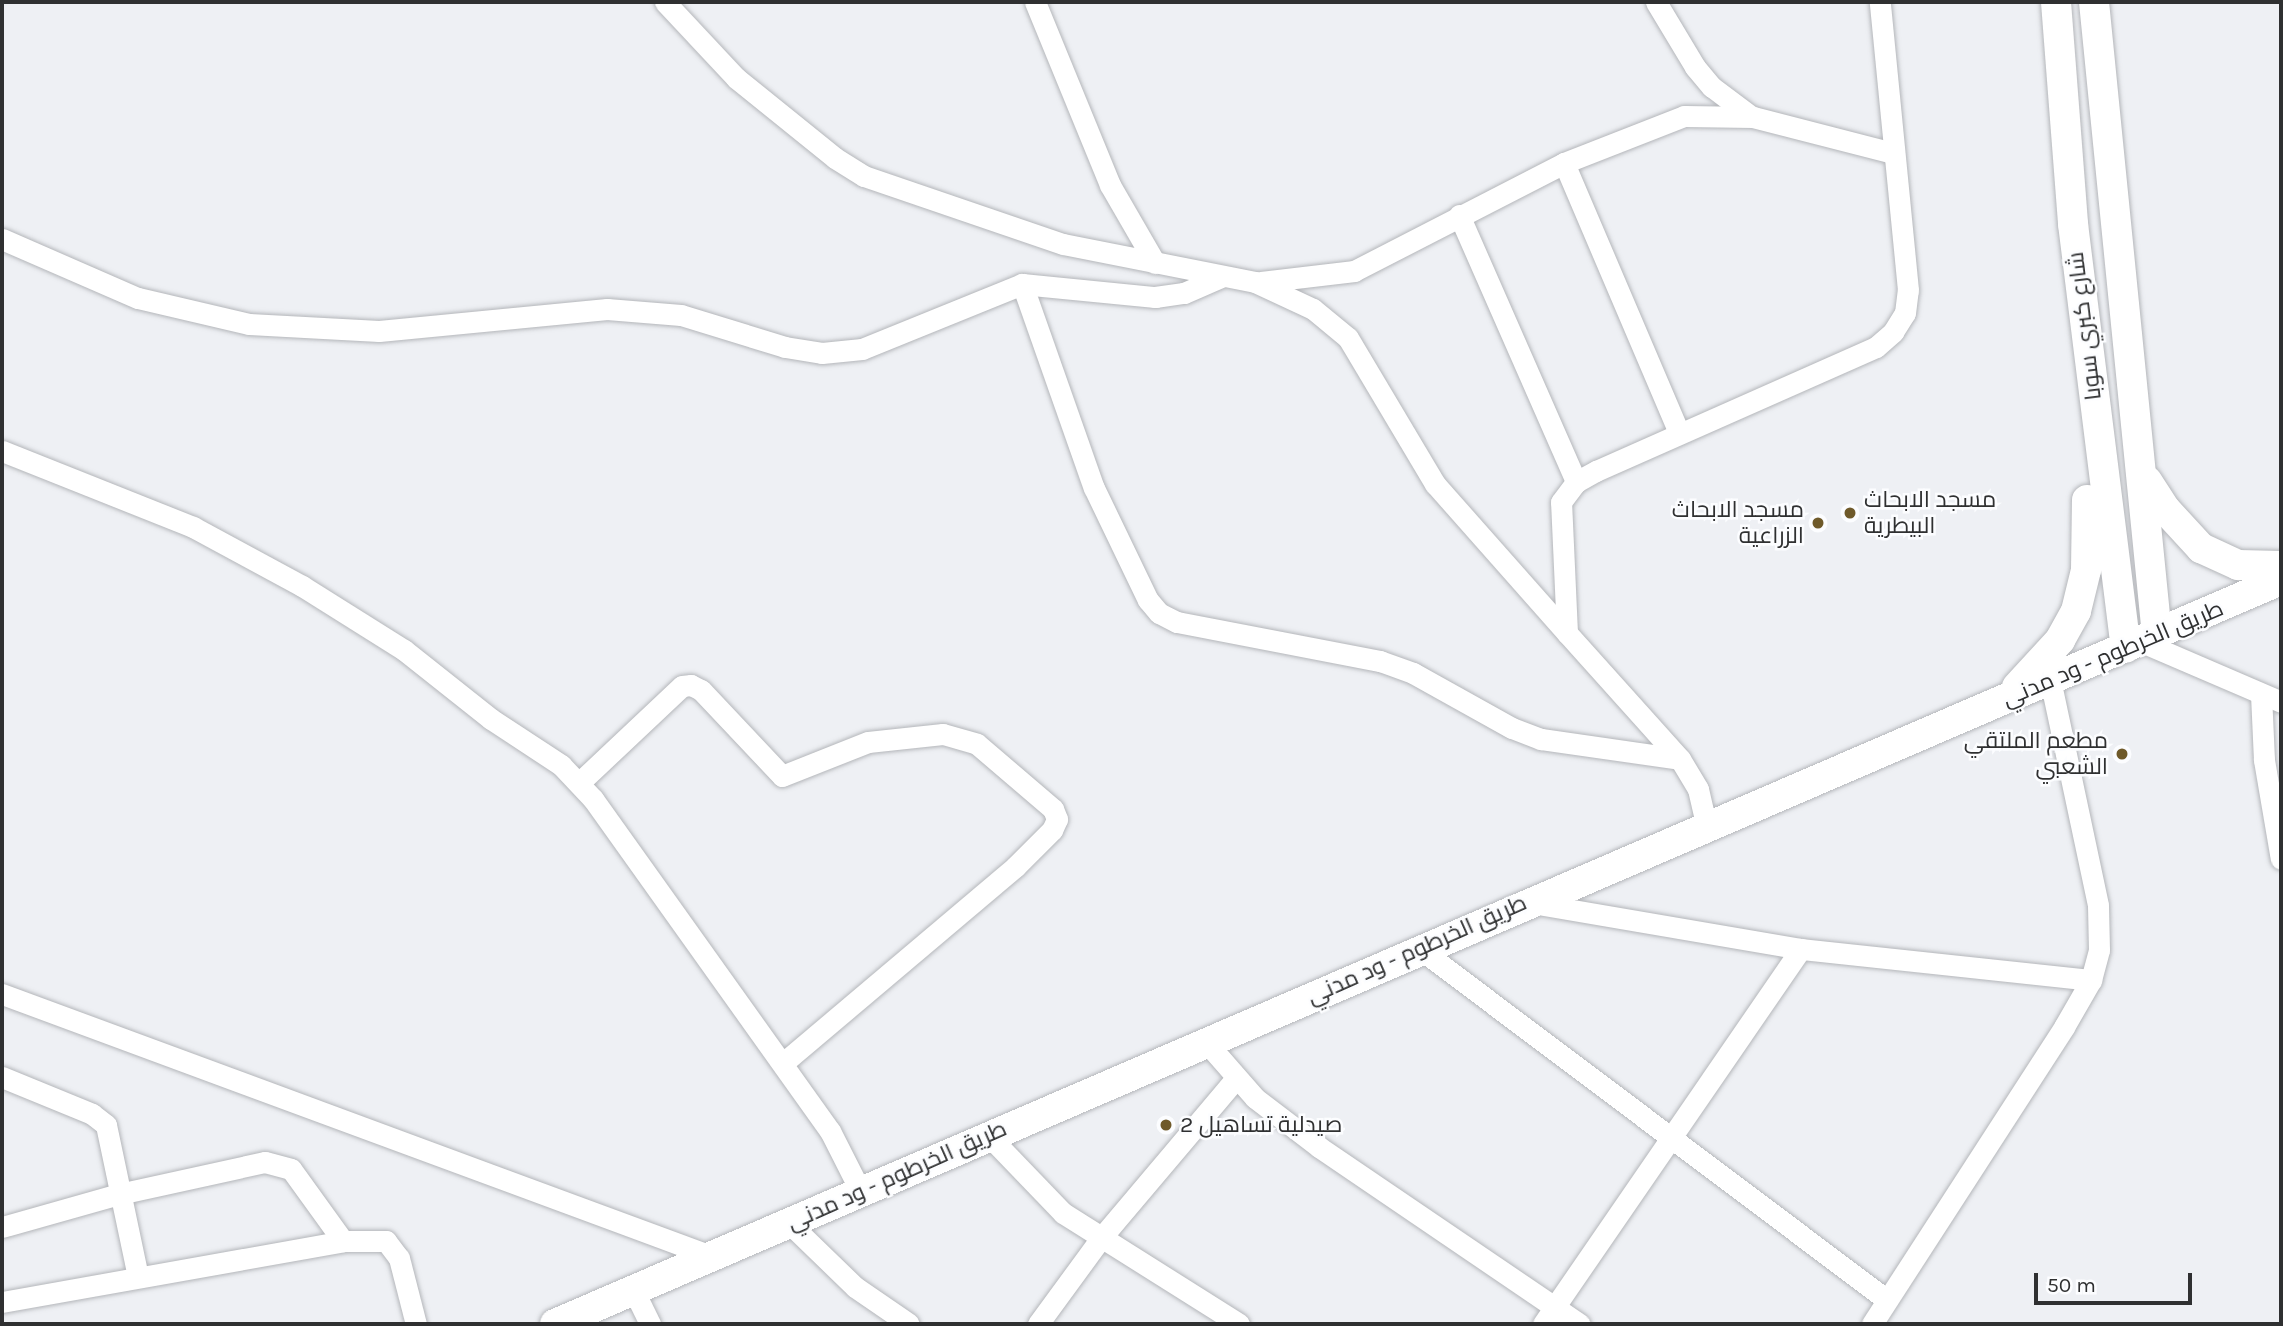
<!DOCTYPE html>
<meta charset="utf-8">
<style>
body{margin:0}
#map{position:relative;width:2283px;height:1326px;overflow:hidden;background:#eef0f4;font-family:Karla,Cairo,sans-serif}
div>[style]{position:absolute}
.roads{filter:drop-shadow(0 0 2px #b4b6ba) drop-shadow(0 0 2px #b4b6ba)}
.minor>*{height:21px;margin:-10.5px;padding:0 10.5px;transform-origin:10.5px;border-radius:10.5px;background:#fff}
.highway>*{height:30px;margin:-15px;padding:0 15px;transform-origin:15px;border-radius:15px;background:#fff}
.dots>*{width:19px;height:19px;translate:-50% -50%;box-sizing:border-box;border:4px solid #fcfdff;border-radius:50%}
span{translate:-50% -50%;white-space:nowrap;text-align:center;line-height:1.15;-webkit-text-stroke:5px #fcfdff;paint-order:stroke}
.street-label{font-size:23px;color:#2f3031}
.poi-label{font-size:23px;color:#2f3031}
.left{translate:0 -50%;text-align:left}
.right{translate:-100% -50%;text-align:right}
.frame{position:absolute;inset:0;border:4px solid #2f3031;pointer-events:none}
.scale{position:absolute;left:2034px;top:1273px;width:158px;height:32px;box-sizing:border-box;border:4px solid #2f3031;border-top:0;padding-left:9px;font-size:21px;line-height:24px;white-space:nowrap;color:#2f3031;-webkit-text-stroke:5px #fcfdff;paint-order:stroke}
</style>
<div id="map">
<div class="roads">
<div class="minor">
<div style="left:665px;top:2px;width:104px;rotate:46.9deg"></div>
<div style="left:736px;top:78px;width:127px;rotate:38.9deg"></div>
<div style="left:835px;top:158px;width:34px;rotate:32deg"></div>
<div style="left:864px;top:176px;width:210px;rotate:18.9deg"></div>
<div style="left:1063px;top:244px;width:196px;rotate:11.2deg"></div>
<div style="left:1255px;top:282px;width:64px;rotate:25deg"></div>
<div style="left:1313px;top:309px;width:45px;rotate:39.6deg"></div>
<div style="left:1348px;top:338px;width:170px;rotate:59.2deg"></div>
<div style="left:1435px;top:484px;width:199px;rotate:48.5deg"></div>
<div style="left:1035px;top:2px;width:198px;rotate:67.7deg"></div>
<div style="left:1110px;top:185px;width:90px;rotate:60deg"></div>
<div style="left:1656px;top:2px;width:76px;rotate:59deg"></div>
<div style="left:1695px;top:67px;width:26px;rotate:50deg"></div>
<div style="left:1712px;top:87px;width:46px;rotate:37.1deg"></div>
<div style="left:1564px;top:163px;width:293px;rotate:66.9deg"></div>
<div style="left:1459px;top:215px;width:292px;rotate:66.3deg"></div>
<div style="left:2px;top:239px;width:148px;rotate:23.5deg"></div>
<div style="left:138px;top:298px;width:114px;rotate:13.2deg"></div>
<div style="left:249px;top:324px;width:130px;rotate:3.1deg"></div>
<div style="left:379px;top:331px;width:229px;rotate:-5.5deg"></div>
<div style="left:607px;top:309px;width:74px;rotate:4.6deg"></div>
<div style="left:681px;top:315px;width:109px;rotate:17.1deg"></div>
<div style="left:785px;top:347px;width:37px;rotate:9deg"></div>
<div style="left:822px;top:353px;width:40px;rotate:-5.7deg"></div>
<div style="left:862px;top:349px;width:173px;rotate:-22.1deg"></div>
<div style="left:1022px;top:284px;width:134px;rotate:5.6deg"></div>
<div style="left:1155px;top:297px;width:29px;rotate:-8deg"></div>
<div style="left:1184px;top:293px;width:40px;rotate:-23.4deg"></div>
<div style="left:1261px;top:282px;width:94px;rotate:-6.7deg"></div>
<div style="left:1354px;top:271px;width:236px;rotate:-27.2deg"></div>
<div style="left:1564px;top:163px;width:129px;rotate:-21.4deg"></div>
<div style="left:1684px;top:116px;width:69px;rotate:0.8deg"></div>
<div style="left:1753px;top:117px;width:145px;rotate:14.4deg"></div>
<div style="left:1022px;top:284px;width:216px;rotate:70.6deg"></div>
<div style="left:1094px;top:488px;width:124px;rotate:64.3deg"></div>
<div style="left:1148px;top:600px;width:17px;rotate:50deg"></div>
<div style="left:1159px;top:613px;width:20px;rotate:27deg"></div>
<div style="left:1177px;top:622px;width:207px;rotate:10.9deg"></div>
<div style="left:1380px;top:661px;width:35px;rotate:20deg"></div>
<div style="left:1413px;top:673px;width:113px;rotate:29.1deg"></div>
<div style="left:1512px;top:728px;width:31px;rotate:21deg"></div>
<div style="left:1541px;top:739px;width:140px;rotate:8.2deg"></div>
<div style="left:2px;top:451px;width:206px;rotate:21.7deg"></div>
<div style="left:193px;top:527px;width:124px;rotate:28.4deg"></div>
<div style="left:302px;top:586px;width:120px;rotate:32.1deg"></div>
<div style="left:404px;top:650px;width:111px;rotate:38.4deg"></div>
<div style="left:491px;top:719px;width:84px;rotate:33.3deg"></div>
<div style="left:561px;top:765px;width:47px;rotate:46.7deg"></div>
<div style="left:593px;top:799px;width:408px;rotate:54.5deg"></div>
<div style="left:830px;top:1131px;width:68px;rotate:63.1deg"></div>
<div style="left:2142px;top:642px;width:151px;rotate:23.3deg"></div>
<div style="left:2261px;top:694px;width:66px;rotate:87.4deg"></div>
<div style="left:2264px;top:760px;width:100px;rotate:80.3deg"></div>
<div style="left:580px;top:782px;width:140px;rotate:-43.3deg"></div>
<div style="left:682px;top:686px;width:9px;rotate:-6deg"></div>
<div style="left:691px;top:685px;width:11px;rotate:27deg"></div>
<div style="left:701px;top:690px;width:118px;rotate:46.7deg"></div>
<div style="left:782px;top:776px;width:92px;rotate:-21.6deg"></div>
<div style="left:868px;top:742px;width:75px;rotate:-6.1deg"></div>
<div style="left:943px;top:734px;width:35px;rotate:16deg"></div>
<div style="left:977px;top:744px;width:100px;rotate:40.5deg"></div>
<div style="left:1053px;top:809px;width:11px;rotate:68deg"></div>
<div style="left:1057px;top:819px;width:12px;rotate:114deg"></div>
<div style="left:1052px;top:830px;width:52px;rotate:135deg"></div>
<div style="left:1015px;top:867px;width:304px;rotate:139.8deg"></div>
<div style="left:1707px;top:828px;width:40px;rotate:-103deg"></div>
<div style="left:1698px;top:789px;width:35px;rotate:-121deg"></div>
<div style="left:1680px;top:759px;width:169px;rotate:-131.9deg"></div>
<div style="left:1567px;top:633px;width:131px;rotate:-92.6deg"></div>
<div style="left:1561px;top:502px;width:25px;rotate:-53deg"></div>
<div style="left:1576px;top:482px;width:23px;rotate:-29deg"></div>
<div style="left:1596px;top:471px;width:306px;rotate:-23.9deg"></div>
<div style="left:1876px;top:347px;width:23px;rotate:-41deg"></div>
<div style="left:1893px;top:332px;width:22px;rotate:-58deg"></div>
<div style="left:1905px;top:313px;width:23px;rotate:-83deg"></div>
<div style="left:1908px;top:290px;width:289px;rotate:-95.6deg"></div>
<div style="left:1532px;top:903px;width:273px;rotate:9.7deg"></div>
<div style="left:1801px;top:949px;width:292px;rotate:6.1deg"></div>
<div style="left:1420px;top:949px;width:584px;rotate:36.93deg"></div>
<div style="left:2px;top:994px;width:756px;rotate:20.28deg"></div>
<div style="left:1206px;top:1042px;width:74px;rotate:48.8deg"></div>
<div style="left:1255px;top:1098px;width:81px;rotate:37.4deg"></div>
<div style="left:1319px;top:1147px;width:315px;rotate:34.2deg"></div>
<div style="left:2px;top:1077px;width:97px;rotate:22.3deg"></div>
<div style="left:92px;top:1114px;width:18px;rotate:38deg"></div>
<div style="left:106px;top:1125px;width:155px;rotate:78.1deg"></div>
<div style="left:989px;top:1136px;width:107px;rotate:46.1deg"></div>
<div style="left:1063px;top:1213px;width:208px;rotate:32.2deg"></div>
<div style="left:789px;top:1223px;width:92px;rotate:44.1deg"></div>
<div style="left:855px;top:1287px;width:65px;rotate:34.4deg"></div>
<div style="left:2px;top:1227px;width:122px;rotate:-15.8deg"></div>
<div style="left:119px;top:1194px;width:149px;rotate:-12.4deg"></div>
<div style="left:265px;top:1162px;width:27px;rotate:15deg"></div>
<div style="left:291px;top:1169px;width:89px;rotate:54.2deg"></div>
<div style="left:634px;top:1291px;width:37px;rotate:64deg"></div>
<div style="left:2px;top:1302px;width:346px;rotate:-10.1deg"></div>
<div style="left:343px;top:1241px;width:43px"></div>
<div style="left:386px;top:1241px;width:21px;rotate:53deg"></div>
<div style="left:399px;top:1258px;width:68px;rotate:75.6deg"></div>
<div style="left:1038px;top:1324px;width:107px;rotate:-53.8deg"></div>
<div style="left:1101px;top:1238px;width:209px;rotate:-49.8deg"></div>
<div style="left:1543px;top:1324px;width:455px;rotate:-55.5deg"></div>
<div style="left:1872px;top:1324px;width:354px;rotate:-57.1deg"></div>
<div style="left:2064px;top:1027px;width:54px;rotate:-60.1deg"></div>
<div style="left:2091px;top:980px;width:31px;rotate:-75deg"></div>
<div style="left:2099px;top:950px;width:45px;rotate:-91.3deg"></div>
<div style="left:2098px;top:905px;width:230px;rotate:-102deg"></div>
</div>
<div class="highway">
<div style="left:2056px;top:2px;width:223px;rotate:85.6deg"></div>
<div style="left:2073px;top:224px;width:427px;rotate:82.9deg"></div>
<div style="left:2094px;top:2px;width:636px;rotate:84.32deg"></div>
<div style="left:2147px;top:481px;width:35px;rotate:57deg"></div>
<div style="left:2166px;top:510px;width:52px;rotate:47.4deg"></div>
<div style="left:2201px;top:548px;width:41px;rotate:24.7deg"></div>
<div style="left:2238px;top:565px;width:43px;rotate:1.3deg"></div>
<div style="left:2017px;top:687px;width:64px;rotate:-47.5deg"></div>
<div style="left:2060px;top:640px;width:33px;rotate:-61deg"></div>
<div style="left:2076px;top:611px;width:42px;rotate:-76.3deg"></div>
<div style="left:2086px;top:570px;width:70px;rotate:-89.2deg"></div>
<div style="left:555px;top:1324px;width:1880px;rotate:-23.32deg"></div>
</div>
</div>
<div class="dots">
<div style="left:1850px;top:513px;background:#6f5a2a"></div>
<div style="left:1818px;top:523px;background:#6f5a2a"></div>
<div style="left:2122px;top:754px;background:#6f5a2a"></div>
<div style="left:1166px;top:1125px;background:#6f5a2a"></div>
</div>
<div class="street-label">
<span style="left:2085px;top:326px;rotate:-97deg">شارع كبري سوبا</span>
<span style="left:2113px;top:654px;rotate:-23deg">طريق الخرطوم - ود مدني</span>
<span style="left:1417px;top:950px;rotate:-24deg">طريق الخرطوم - ود مدني</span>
<span style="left:897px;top:1176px;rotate:-24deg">طريق الخرطوم - ود مدني</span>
</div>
<div class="poi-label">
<span class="left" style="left:1864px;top:513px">مسجد الابحاث<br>البيطرية</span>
<span class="right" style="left:1804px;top:523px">مسجد الابحاث<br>الزراعية</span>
<span class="right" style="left:2108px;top:754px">مطعم الملتقي<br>الشعبي</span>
<span class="left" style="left:1180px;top:1125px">صيدلية تساهيل 2</span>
</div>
<div class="frame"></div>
<div class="scale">50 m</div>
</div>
